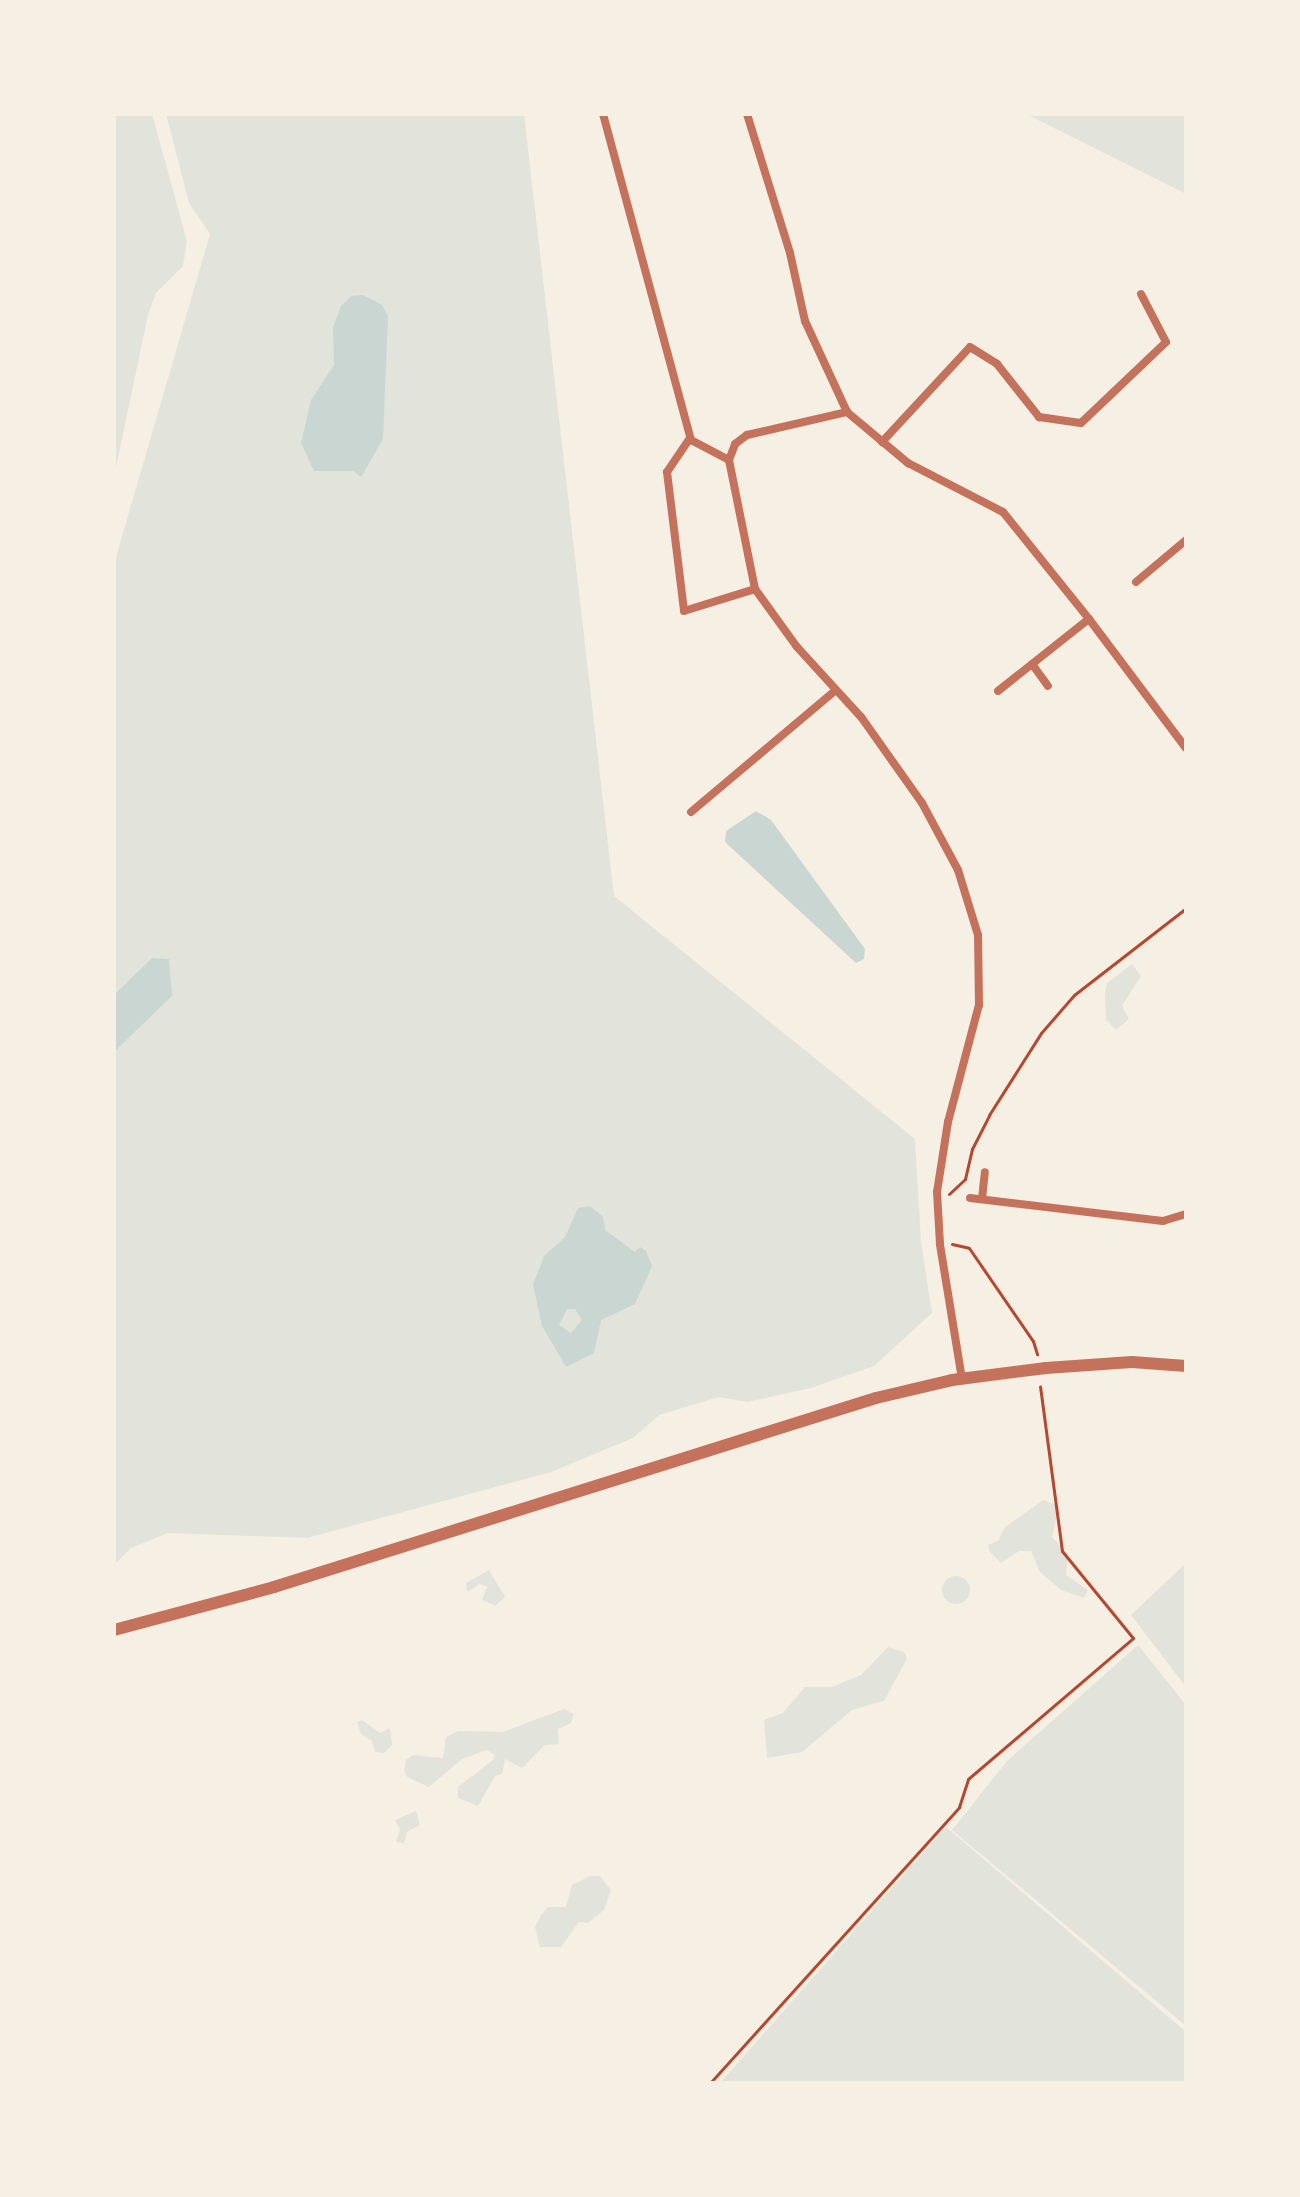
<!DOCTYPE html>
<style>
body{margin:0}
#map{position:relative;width:1300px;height:2197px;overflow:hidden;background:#f6efe4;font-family:Barlow,sans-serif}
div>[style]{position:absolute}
.green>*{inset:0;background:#e2e4dc}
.round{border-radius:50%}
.water>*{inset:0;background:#c9d6d2}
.path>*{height:3px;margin:-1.5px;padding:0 1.5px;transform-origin:1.5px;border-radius:1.5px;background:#b5482f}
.minor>*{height:8px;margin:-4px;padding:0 4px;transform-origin:4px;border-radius:4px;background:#c5725c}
.tertiary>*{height:12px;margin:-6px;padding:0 6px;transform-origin:6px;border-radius:6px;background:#c5725c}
span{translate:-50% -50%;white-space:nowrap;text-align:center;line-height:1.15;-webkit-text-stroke:6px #f6efe4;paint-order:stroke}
.frame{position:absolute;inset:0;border:116px solid #f6efe4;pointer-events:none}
</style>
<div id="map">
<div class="green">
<div style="clip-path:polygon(114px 114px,152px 114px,187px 241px,183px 266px,156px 293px,148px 315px,114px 477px)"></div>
<div style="clip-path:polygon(166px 114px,524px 114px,614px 896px,915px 1139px,921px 1241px,932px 1313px,874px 1366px,811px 1388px,747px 1402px,719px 1397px,659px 1415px,633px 1438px,551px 1472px,307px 1538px,168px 1533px,131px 1548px,114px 1565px,114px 564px,210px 234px,189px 203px)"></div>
<div style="clip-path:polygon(1026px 114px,1186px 114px,1186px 194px)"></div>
<div style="clip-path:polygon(1132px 964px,1141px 976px,1122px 1006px,1129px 1019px,1116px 1030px,1106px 1020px,1105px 992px,1107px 983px)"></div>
<div style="clip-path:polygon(1043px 1500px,1059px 1506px,1052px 1537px,1068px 1554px,1066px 1575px,1088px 1590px,1084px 1598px,1061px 1590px,1040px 1572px,1031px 1551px,1019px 1551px,1001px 1563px,990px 1552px,988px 1545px,999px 1540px,1004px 1528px)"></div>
<div style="clip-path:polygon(1184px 1565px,1186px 1568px,1186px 1687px,1131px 1615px)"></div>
<div style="clip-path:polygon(489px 1570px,505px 1597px,495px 1606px,482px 1600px,487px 1587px,480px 1584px,467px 1592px,466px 1583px)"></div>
<div class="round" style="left:942px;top:1576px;width:28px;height:28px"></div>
<div style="clip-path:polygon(1138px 1645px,1186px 1705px,1186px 2026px,952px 1830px,1007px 1761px)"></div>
<div style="clip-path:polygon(888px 1647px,904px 1652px,907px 1659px,884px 1701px,852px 1710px,802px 1752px,767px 1758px,764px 1720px,783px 1713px,805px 1687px,832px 1687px,861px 1675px)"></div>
<div style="clip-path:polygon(564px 1709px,574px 1714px,571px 1723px,558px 1729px,559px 1744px,545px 1745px,522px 1768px,505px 1759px,502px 1774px,495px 1776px,478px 1806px,458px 1798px,458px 1787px,493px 1760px,495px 1755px,487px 1750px,462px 1759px,429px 1787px,407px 1777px,404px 1770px,406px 1760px,413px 1755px,443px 1758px,446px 1737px,458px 1731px,503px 1732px)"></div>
<div style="clip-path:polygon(362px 1720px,380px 1733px,390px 1728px,392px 1745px,384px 1753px,375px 1752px,372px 1741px,361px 1734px,357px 1722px)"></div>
<div style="clip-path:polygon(416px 1811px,420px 1825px,407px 1832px,404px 1843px,396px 1842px,400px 1830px,395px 1820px)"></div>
<div style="clip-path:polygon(946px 1827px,1186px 2032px,1186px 2083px,720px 2083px)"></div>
<div style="clip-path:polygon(590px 1876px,600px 1876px,611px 1890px,604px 1910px,588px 1923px,579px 1922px,561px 1947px,540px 1947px,535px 1927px,541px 1915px,548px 1907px,566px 1907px,572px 1885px)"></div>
</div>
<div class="water">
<div style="clip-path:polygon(363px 295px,382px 305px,388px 317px,383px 439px,361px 477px,353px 471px,314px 471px,301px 443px,311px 400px,334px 365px,333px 327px,341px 306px,351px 296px)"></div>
<div style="clip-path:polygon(756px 811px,771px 820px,865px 949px,864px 959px,856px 963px,725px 842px,726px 831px)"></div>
<div style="clip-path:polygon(152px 958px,169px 959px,172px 996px,114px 1052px,114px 995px)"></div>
<div style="clip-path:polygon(evenodd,590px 1206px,603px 1217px,605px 1230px,635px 1252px,640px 1247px,646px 1251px,652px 1266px,635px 1304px,601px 1320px,594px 1353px,566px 1367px,542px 1326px,533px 1285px,544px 1256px,565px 1237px,578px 1208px,590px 1206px,567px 1309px,575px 1309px,582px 1320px,571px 1333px,559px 1325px,567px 1309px)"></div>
</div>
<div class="path">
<div style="left:949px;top:1194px;width:22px;rotate:-43deg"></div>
<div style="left:965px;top:1179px;width:31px;rotate:-77deg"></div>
<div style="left:972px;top:1149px;width:38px;rotate:-63deg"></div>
<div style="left:989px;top:1115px;width:97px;rotate:-57.6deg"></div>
<div style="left:1041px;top:1033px;width:50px;rotate:-49deg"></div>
<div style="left:1074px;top:995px;width:142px;rotate:-37.8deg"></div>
<div style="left:952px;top:1244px;width:17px;rotate:13deg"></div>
<div style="left:969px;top:1248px;width:113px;rotate:55.5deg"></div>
<div style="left:1033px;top:1341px;width:14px;rotate:73deg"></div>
<div style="left:710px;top:2083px;width:372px;rotate:-47.9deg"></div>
<div style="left:959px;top:1807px;width:29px;rotate:-72deg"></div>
<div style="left:968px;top:1779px;width:217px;rotate:-40.5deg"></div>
<div style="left:1133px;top:1638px;width:112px;rotate:-129.2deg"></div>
<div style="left:1062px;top:1551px;width:166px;rotate:-97.6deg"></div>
</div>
<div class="minor">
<div style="left:603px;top:114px;width:338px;rotate:74.9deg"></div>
<div style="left:691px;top:440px;width:43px;rotate:27.8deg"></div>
<div style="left:747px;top:114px;width:145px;rotate:72.8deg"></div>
<div style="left:790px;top:253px;width:70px;rotate:77.6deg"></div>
<div style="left:805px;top:321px;width:100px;rotate:65.2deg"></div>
<div style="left:690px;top:438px;width:41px;rotate:124.1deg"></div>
<div style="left:667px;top:472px;width:140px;rotate:83deg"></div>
<div style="left:684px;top:611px;width:74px;rotate:-17.2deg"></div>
<div style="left:882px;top:442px;width:129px;rotate:-47.2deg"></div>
<div style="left:970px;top:347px;width:32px;rotate:32deg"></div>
<div style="left:997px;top:364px;width:68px;rotate:51.6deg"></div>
<div style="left:1039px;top:417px;width:42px;rotate:8.1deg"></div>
<div style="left:1081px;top:423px;width:117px;rotate:-43.6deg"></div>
<div style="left:1166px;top:342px;width:54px;rotate:-117.5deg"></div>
<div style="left:1136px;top:582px;width:65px;rotate:-40deg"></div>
<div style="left:1032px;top:664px;width:27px;rotate:54deg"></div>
<div style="left:998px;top:691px;width:116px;rotate:-38.4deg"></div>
<div style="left:1089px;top:619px;width:161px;rotate:53.1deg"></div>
<div style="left:691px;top:812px;width:189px;rotate:-40.1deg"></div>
<div style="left:970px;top:1198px;width:194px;rotate:6.8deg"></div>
<div style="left:1163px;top:1221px;width:24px;rotate:-17deg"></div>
<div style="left:982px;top:1199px;width:27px;rotate:-84deg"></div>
<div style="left:962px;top:1379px;width:137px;rotate:-99.3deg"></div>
<div style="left:940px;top:1244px;width:52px;rotate:-93.3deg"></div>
<div style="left:937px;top:1192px;width:71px;rotate:-81.1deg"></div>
<div style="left:948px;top:1122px;width:121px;rotate:-75.2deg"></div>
<div style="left:979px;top:1005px;width:70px;rotate:-90.8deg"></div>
<div style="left:978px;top:935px;width:68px;rotate:-107.1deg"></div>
<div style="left:958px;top:870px;width:76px;rotate:-118.2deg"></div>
<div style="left:922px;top:803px;width:105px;rotate:-125.3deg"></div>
<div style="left:861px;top:717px;width:95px;rotate:-132.4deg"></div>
<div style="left:797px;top:647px;width:72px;rotate:-125.9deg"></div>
<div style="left:755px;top:589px;width:132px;rotate:-101.4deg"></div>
<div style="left:729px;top:460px;width:17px;rotate:-69deg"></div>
<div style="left:735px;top:444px;width:15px;rotate:-37deg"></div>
<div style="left:747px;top:435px;width:103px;rotate:-13deg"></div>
<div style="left:847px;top:412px;width:80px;rotate:39.9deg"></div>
<div style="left:908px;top:463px;width:107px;rotate:27.3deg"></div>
<div style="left:1003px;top:512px;width:137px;rotate:51.2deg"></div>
</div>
<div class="tertiary">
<div style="left:114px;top:1630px;width:166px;rotate:-15deg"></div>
<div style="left:274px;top:1587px;width:631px;rotate:-17.43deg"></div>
<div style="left:876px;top:1398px;width:78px;rotate:-13.3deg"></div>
<div style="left:952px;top:1380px;width:95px;rotate:-7.3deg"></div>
<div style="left:1046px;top:1368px;width:86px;rotate:-4deg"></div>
<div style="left:1132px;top:1362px;width:54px;rotate:4.2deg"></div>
</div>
<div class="frame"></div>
</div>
